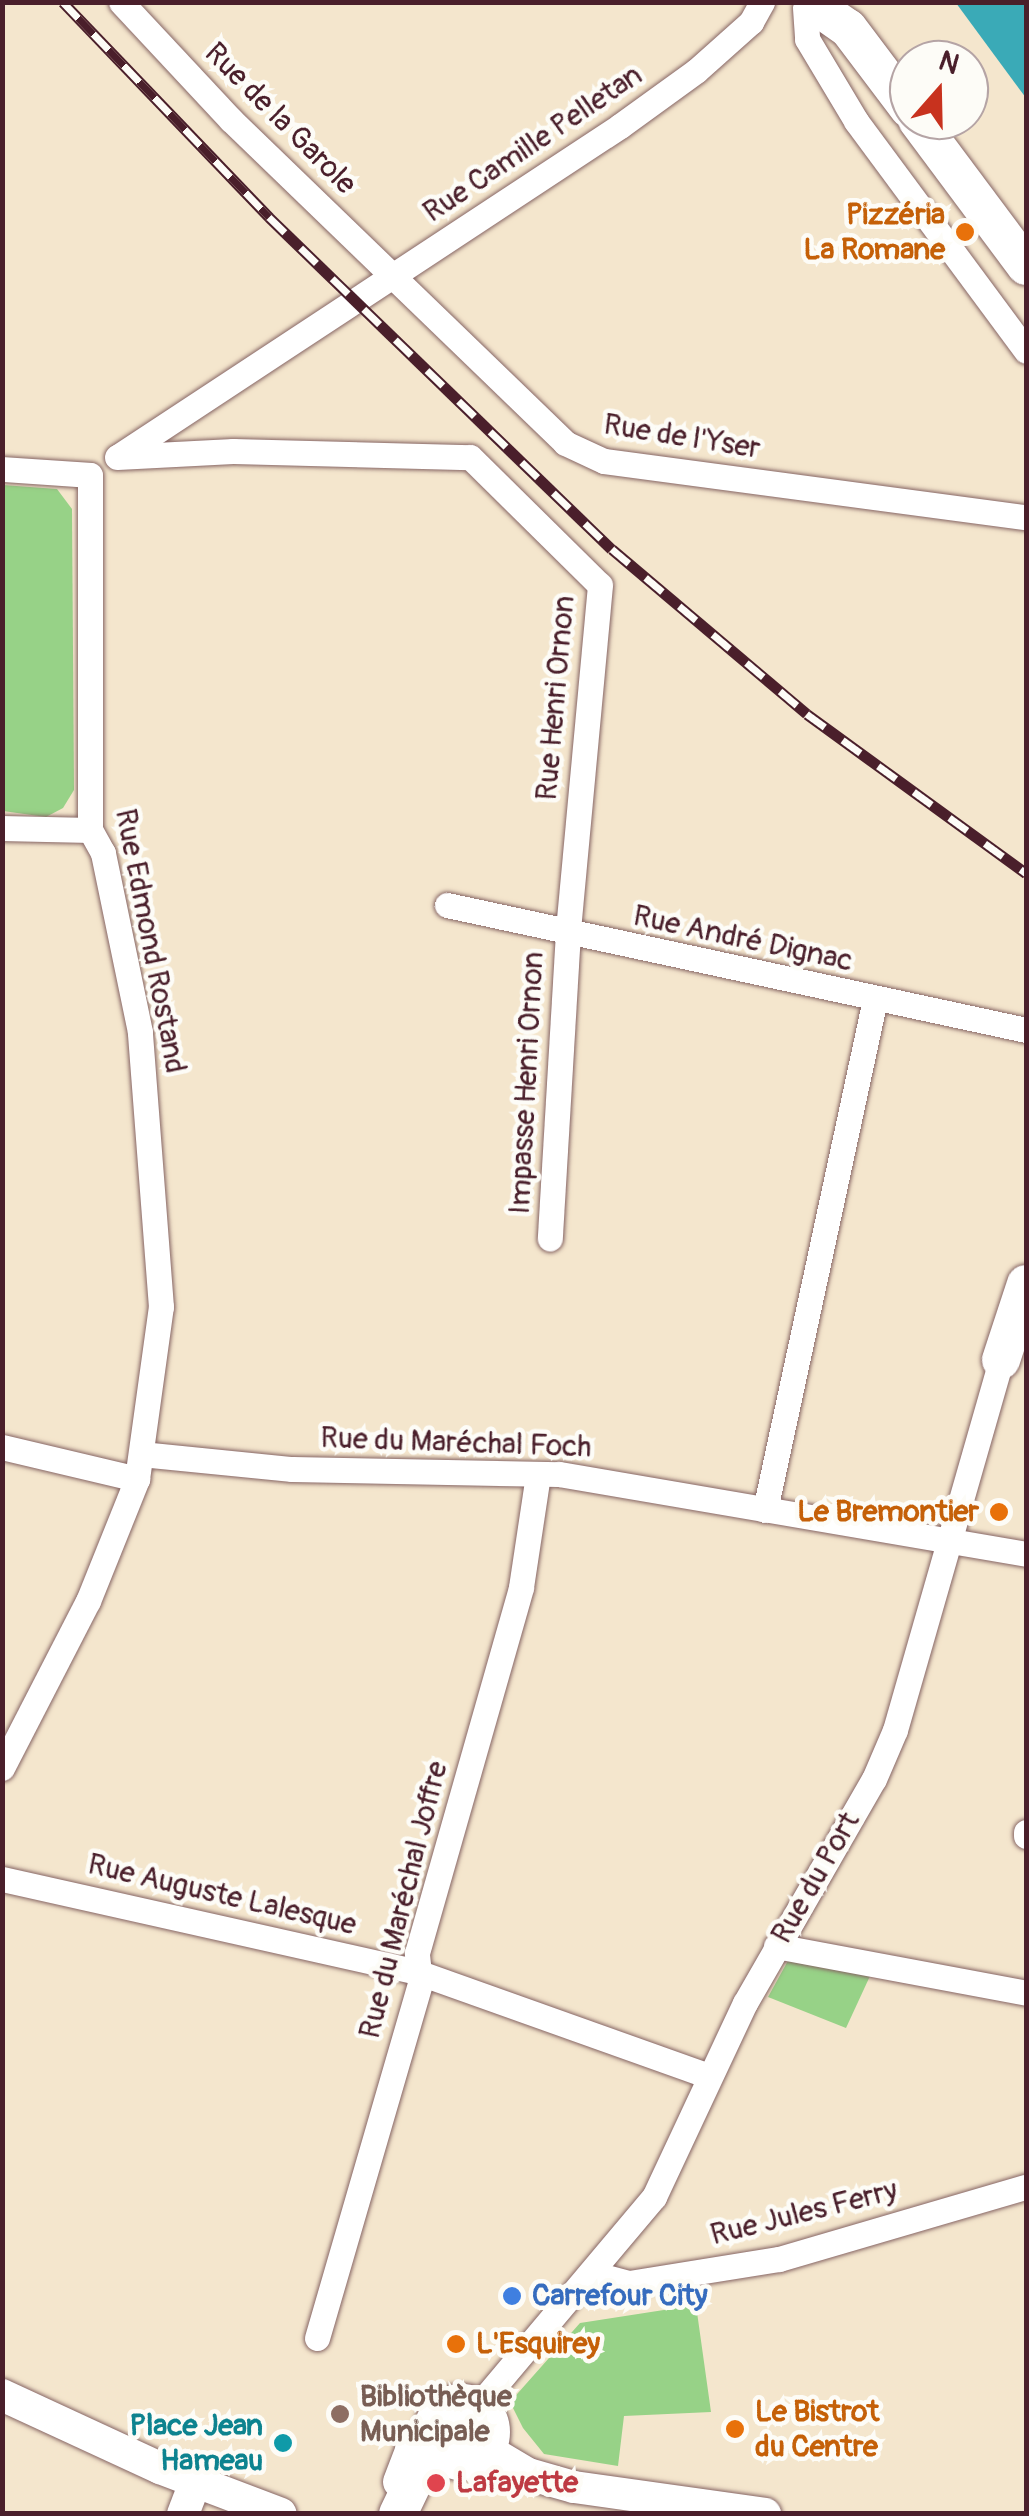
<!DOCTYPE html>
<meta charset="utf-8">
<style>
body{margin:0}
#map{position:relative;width:1029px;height:2516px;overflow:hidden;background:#f4e6cd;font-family:Pangolin,sans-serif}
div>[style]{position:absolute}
.green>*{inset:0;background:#97d287}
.water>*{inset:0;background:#3aaab7}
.roads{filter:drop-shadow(0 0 2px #866564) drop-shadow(0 0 2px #866564)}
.minor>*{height:25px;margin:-12.5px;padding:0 12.5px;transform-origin:12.5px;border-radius:12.5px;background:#fff}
.tertiary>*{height:32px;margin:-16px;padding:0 16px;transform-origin:16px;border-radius:16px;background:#fff}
.secondary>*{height:38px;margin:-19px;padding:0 19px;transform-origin:19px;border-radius:19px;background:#fff}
.secondary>.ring{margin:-19px;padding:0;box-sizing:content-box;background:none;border:38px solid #fff;border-radius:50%}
.rail>*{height:11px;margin-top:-5.5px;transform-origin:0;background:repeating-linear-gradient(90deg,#fdfcf7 0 22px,#4a1f2b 0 44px);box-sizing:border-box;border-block:2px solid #4a1f2b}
.dots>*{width:28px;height:28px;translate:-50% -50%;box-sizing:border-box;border:5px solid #fdfcf7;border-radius:50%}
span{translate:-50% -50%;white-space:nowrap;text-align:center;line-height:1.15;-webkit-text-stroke:9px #fdfcf7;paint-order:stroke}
.street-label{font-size:30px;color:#4a1f2b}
.food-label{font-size:30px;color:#c56008;font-weight:700}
.right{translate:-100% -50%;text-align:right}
.left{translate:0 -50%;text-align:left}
.shop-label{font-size:30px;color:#366cbe;font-weight:700}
.education-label{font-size:30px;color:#785e54;font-weight:700}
.culture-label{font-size:30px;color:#0d838f;font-weight:700}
.health-label{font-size:30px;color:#be3a42;font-weight:700}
.frame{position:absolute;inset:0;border:5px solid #4a1f2b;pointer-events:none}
.north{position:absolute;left:889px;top:40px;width:100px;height:100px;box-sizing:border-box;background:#fdfcf7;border:2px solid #b5a4a5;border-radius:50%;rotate:20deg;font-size:28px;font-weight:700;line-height:40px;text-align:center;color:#4a1f2b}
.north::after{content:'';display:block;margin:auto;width:35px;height:45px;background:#c8321e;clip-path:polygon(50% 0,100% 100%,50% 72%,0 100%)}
</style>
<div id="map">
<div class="green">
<div style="clip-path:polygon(3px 485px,57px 489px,72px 509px,74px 790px,63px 808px,46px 817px,3px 811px)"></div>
<div style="clip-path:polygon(790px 1957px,870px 1976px,846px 2028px,768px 1997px)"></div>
<div style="clip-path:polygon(696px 2305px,711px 2412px,624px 2416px,618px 2466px,544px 2454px,523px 2428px,510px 2402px,580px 2323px)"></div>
</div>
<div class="water">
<div style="clip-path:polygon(956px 3px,1026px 3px,1026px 98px)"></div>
</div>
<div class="roads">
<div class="minor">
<div style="left:121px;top:2px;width:161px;rotate:47deg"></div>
<div style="left:231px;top:120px;width:465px;rotate:44deg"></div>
<div style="left:565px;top:443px;width:43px;rotate:24.8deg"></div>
<div style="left:604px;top:461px;width:426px;rotate:7.6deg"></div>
<div style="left:805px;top:8px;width:31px;rotate:86deg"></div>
<div style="left:807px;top:39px;width:96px;rotate:59.1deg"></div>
<div style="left:856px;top:121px;width:286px;rotate:53.5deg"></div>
<div style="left:119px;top:456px;width:600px;rotate:-33.37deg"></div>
<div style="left:620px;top:126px;width:94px;rotate:-35.9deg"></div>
<div style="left:696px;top:71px;width:74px;rotate:-41.7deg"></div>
<div style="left:751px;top:22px;width:23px;rotate:-61deg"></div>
<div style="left:117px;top:457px;width:116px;rotate:-3deg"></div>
<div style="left:233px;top:451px;width:237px;rotate:1.5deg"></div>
<div style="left:470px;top:457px;width:182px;rotate:44.6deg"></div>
<div style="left:600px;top:585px;width:348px;rotate:95.3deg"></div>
<div style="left:568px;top:932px;width:307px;rotate:93.4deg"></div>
<div style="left:2px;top:469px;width:88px;rotate:3.9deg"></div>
<div style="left:2px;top:828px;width:88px;rotate:1.3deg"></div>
<div style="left:447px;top:905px;width:592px;rotate:12.18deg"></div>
<div style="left:2px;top:1447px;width:139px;rotate:13.3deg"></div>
<div style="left:141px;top:1454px;width:152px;rotate:5.7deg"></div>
<div style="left:292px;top:1469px;width:267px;rotate:1.1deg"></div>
<div style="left:559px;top:1474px;width:474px;rotate:9.7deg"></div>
<div style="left:765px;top:1510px;width:523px;rotate:-77.85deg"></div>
<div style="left:2px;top:1768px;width:188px;rotate:-62.8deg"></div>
<div style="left:88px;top:1601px;width:131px;rotate:-68.1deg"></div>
<div style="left:137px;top:1479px;width:174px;rotate:-82.1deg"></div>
<div style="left:161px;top:1307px;width:276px;rotate:-94.4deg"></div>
<div style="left:140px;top:1032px;width:183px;rotate:-101.7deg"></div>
<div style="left:103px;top:853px;width:26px;rotate:-119deg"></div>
<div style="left:90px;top:830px;width:355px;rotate:-90deg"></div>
<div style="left:1026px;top:1836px;width:4px;rotate:-90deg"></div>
<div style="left:2px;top:1879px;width:425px;rotate:12.6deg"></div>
<div style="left:417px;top:1972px;width:310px;rotate:19.6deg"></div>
<div style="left:776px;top:1946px;width:254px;rotate:10.6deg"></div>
<div style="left:595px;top:2274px;width:35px;rotate:15deg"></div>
<div style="left:629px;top:2283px;width:152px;rotate:-9.1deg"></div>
<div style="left:779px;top:2259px;width:257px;rotate:-16.3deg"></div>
<div style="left:317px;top:2338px;width:370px;rotate:-73.8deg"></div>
<div style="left:420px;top:1983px;width:30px;rotate:-96deg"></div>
<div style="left:417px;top:1953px;width:380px;rotate:-74.1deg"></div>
<div style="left:521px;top:1587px;width:113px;rotate:-81.4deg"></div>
<div style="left:477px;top:2407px;width:275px;rotate:-49.9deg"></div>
<div style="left:654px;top:2197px;width:214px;rotate:-64.9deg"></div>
<div style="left:745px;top:2003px;width:258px;rotate:-60.1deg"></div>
<div style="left:874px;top:1779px;width:53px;rotate:-66.8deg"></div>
<div style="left:895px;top:1730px;width:385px;rotate:-74deg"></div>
</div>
<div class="tertiary">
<div style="left:2px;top:2395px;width:174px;rotate:24.8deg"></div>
<div style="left:160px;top:2468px;width:129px;rotate:20.8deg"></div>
<div style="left:486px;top:2449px;width:49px;rotate:30.8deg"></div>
<div style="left:528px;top:2474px;width:48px;rotate:15.8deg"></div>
<div style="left:574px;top:2487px;width:193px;rotate:8deg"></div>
<div style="left:399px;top:2482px;width:34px;rotate:-69deg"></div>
<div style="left:411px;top:2450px;width:36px;rotate:-48deg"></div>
<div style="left:183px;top:2514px;width:34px;rotate:-69deg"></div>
</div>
<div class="secondary">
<div style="left:816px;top:6px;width:39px;rotate:35deg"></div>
<div style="left:848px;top:28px;width:101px;rotate:53deg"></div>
<div style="left:917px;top:120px;width:182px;rotate:53.3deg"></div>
<div style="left:1001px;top:1360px;width:80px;rotate:-71.8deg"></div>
<div class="ring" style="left:433px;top:2403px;width:20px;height:20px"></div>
<div style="left:398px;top:2514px;width:55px;rotate:-64.4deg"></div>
<div style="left:422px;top:2464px;width:22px;rotate:-39deg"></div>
</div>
</div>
<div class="rail">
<div style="left:63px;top:2px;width:298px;rotate:46.2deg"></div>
<div style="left:269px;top:217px;width:477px;rotate:44.1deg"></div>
<div style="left:612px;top:549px;width:255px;rotate:40.2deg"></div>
<div style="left:807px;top:714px;width:271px;rotate:36deg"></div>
</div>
<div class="dots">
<div style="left:965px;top:232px;background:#e8710a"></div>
<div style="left:999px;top:1512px;background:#e8710a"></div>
<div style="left:512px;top:2296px;background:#3f7fe0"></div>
<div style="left:456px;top:2344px;background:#e8710a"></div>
<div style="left:340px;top:2414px;background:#8d6e63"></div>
<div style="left:735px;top:2429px;background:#e8710a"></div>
<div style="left:283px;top:2443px;background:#0f9aa8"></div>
<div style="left:436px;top:2483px;background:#e0444e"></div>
</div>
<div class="street-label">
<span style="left:280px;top:119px;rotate:45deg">Rue de la Garole</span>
<span style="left:533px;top:144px;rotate:-34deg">Rue Camille Pelletan</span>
<span style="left:682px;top:437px;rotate:9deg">Rue de l'Yser</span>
<span style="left:556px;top:698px;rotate:-85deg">Rue Henri Ornon</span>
<span style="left:743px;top:939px;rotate:12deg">Rue André Dignac</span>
<span style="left:150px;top:941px;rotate:79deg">Rue Edmond Rostand</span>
<span style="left:527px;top:1083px;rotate:-87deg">Impasse Henri Ornon</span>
<span style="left:456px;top:1443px;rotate:2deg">Rue du Maréchal Foch</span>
<span style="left:816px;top:1878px;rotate:-60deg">Rue du Port</span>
<span style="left:222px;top:1895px;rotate:13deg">Rue Auguste Lalesque</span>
<span style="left:404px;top:1900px;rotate:-76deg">Rue du Maréchal Joffre</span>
<span style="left:804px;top:2213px;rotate:-14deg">Rue Jules Ferry</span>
</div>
<div class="food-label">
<span class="right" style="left:945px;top:232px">Pizzéria<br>La Romane</span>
<span class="right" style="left:979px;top:1512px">Le Bremontier</span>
<span class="left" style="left:476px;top:2344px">L'Esquirey</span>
<span class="left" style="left:755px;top:2429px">Le Bistrot<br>du Centre</span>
</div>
<div class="shop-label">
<span class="left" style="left:532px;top:2296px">Carrefour City</span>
</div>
<div class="education-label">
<span class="left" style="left:360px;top:2414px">Bibliothèque<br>Municipale</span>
</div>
<div class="culture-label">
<span class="right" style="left:263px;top:2443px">Place Jean<br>Hameau</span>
</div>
<div class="health-label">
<span class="left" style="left:456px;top:2483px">Lafayette</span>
</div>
<div class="frame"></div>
<div class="north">N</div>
</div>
